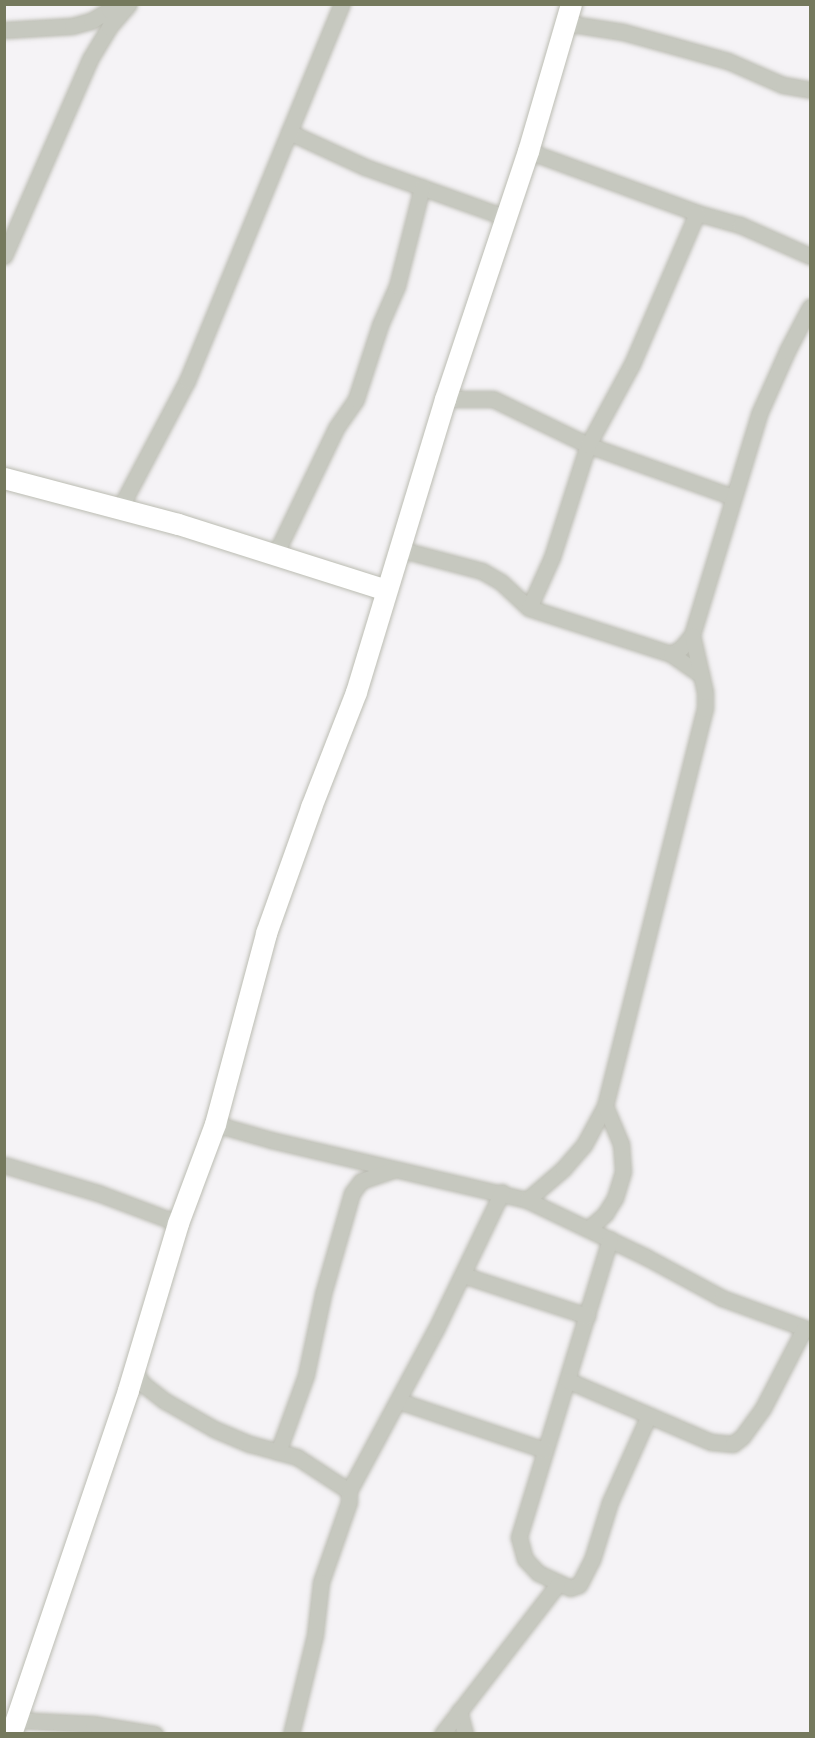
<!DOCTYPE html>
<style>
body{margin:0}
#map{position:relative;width:815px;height:1738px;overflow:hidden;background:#f5f3f6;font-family:"DM Sans",sans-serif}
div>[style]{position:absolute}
.roads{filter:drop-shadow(0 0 2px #bbbcb2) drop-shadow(0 0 2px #bbbcb2)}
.street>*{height:15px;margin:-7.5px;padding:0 7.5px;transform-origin:7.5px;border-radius:7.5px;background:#c6c8bf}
.secondary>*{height:21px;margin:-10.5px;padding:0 10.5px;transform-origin:10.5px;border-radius:10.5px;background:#fff}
span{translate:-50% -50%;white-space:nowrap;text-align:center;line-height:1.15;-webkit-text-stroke:6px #fff;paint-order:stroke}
.frame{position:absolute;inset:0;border:6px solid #75795d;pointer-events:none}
</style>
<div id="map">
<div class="roads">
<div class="street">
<div style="left:565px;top:23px;width:59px;rotate:8.8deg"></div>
<div style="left:623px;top:32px;width:53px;rotate:15.4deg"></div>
<div style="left:674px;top:46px;width:56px;rotate:15.5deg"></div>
<div style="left:728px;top:61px;width:60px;rotate:23.6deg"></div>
<div style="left:783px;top:85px;width:27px;rotate:10deg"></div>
<div style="left:4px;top:30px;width:68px;rotate:-3.4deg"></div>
<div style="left:72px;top:26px;width:20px;rotate:-15deg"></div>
<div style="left:91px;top:21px;width:21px;rotate:-31deg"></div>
<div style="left:109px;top:10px;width:7px;rotate:-63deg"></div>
<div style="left:289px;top:132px;width:84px;rotate:24.7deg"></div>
<div style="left:365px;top:167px;width:149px;rotate:19.7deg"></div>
<div style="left:528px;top:151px;width:180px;rotate:20.1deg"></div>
<div style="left:697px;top:213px;width:45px;rotate:15.6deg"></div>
<div style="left:740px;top:225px;width:77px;rotate:23.9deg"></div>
<div style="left:4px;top:256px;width:215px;rotate:-66.4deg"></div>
<div style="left:90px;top:59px;width:37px;rotate:-59deg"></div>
<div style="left:109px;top:27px;width:30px;rotate:-49deg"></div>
<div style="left:445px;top:399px;width:48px"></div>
<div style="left:493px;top:399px;width:106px;rotate:25.8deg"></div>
<div style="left:588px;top:445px;width:154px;rotate:19.7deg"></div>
<div style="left:120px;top:508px;width:144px;rotate:-62.2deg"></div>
<div style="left:187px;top:381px;width:408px;rotate:-67.7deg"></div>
<div style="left:399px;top:549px;width:86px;rotate:14.8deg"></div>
<div style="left:482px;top:571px;width:22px;rotate:30deg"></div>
<div style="left:501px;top:582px;width:38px;rotate:43deg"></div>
<div style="left:529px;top:608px;width:149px;rotate:17.9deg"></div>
<div style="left:671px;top:654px;width:12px;rotate:-31deg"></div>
<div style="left:681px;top:648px;width:17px;rotate:-50deg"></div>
<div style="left:692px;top:635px;width:231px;rotate:-73.1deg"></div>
<div style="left:759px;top:414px;width:69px;rotate:-66deg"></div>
<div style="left:787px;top:351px;width:50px;rotate:-62.4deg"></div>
<div style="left:275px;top:555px;width:141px;rotate:-64.3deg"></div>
<div style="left:336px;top:428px;width:35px;rotate:-55deg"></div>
<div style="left:356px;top:399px;width:78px;rotate:-72deg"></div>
<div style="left:380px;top:325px;width:43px;rotate:-66.4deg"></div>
<div style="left:397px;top:286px;width:102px;rotate:-75.8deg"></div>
<div style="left:529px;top:608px;width:56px;rotate:-65.7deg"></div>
<div style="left:552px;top:557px;width:118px;rotate:-72.2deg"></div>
<div style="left:588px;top:445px;width:92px;rotate:-61.5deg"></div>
<div style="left:632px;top:364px;width:164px;rotate:-66.7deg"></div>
<div style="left:671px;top:654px;width:37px;rotate:35deg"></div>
<div style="left:215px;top:1124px;width:58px;rotate:15.9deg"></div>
<div style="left:271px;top:1140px;width:263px;rotate:13.2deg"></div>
<div style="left:527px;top:1200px;width:132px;rotate:25.6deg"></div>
<div style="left:646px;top:1257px;width:86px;rotate:28.3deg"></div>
<div style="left:722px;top:1298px;width:94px;rotate:20deg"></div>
<div style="left:4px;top:1165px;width:98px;rotate:16.6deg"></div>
<div style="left:98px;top:1193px;width:85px;rotate:20.6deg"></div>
<div style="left:527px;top:1200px;width:48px;rotate:-40.7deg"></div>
<div style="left:563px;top:1169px;width:32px;rotate:-49deg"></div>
<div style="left:584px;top:1145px;width:44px;rotate:-61.7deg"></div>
<div style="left:605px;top:1106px;width:409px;rotate:-75.9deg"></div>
<div style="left:705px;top:709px;width:17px;rotate:-90deg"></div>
<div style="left:705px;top:692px;width:58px;rotate:-102.8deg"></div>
<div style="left:588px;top:1229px;width:23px;rotate:-41deg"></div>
<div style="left:605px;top:1214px;width:19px;rotate:-58deg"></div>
<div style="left:615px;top:1198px;width:28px;rotate:-73deg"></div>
<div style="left:623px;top:1171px;width:27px;rotate:-94deg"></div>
<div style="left:621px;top:1144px;width:41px;rotate:-112.8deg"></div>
<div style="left:610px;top:1239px;width:312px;rotate:107deg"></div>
<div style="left:519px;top:1537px;width:23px;rotate:75deg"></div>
<div style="left:525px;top:1559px;width:19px;rotate:47deg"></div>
<div style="left:538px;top:1573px;width:35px;rotate:25deg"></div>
<div style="left:570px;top:1588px;width:9px;rotate:-18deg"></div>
<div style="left:579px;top:1585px;width:28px;rotate:-63deg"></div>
<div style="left:592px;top:1560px;width:61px;rotate:-72.8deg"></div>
<div style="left:610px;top:1502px;width:95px;rotate:-65.9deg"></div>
<div style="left:463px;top:1275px;width:131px;rotate:18.3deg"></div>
<div style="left:134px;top:1370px;width:17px;rotate:57deg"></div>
<div style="left:143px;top:1384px;width:28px;rotate:38deg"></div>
<div style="left:165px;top:1401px;width:56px;rotate:29.7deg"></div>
<div style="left:214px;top:1429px;width:39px;rotate:23deg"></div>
<div style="left:250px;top:1444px;width:49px;rotate:15.5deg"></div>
<div style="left:297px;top:1457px;width:62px;rotate:33.2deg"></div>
<div style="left:349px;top:1491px;width:11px;rotate:90deg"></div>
<div style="left:349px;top:1502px;width:85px;rotate:109.3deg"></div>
<div style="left:321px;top:1582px;width:53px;rotate:96.5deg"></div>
<div style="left:315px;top:1635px;width:102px;rotate:103.6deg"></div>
<div style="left:567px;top:1380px;width:157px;rotate:23.3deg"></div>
<div style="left:711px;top:1442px;width:22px;rotate:5deg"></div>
<div style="left:733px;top:1444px;width:11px;rotate:-38deg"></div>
<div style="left:742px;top:1437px;width:36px;rotate:-54deg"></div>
<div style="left:763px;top:1408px;width:89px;rotate:-62.6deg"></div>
<div style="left:399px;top:1401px;width:154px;rotate:18.6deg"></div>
<div style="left:278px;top:1452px;width:82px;rotate:-70deg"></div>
<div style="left:306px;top:1375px;width:83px;rotate:-78.1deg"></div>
<div style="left:323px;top:1294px;width:105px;rotate:-74deg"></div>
<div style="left:352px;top:1193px;width:15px;rotate:-53deg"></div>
<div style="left:361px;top:1181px;width:34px;rotate:-19deg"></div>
<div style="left:349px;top:1491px;width:184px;rotate:-61.8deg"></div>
<div style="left:436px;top:1329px;width:152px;rotate:-64.3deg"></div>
<div style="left:459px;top:1711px;width:24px;rotate:75deg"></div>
<div style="left:16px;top:1720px;width:77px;rotate:3deg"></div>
<div style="left:93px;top:1724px;width:63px;rotate:9.2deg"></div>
<div style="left:442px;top:1734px;width:188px;rotate:-52.3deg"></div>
</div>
<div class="secondary">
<div style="left:4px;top:478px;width:180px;rotate:14.8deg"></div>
<div style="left:178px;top:524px;width:218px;rotate:17.6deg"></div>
<div style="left:11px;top:1734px;width:363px;rotate:-71.2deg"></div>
<div style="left:128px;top:1390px;width:174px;rotate:-73.3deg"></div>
<div style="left:178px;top:1223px;width:106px;rotate:-69.5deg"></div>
<div style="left:215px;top:1124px;width:198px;rotate:-75deg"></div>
<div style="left:266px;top:933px;width:134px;rotate:-70.3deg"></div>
<div style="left:311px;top:807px;width:123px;rotate:-68.6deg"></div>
<div style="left:356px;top:692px;width:306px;rotate:-73.1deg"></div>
<div style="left:445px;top:399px;width:262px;rotate:-71.5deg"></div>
<div style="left:528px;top:151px;width:153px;rotate:-73.7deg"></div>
</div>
</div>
<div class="frame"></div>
</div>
